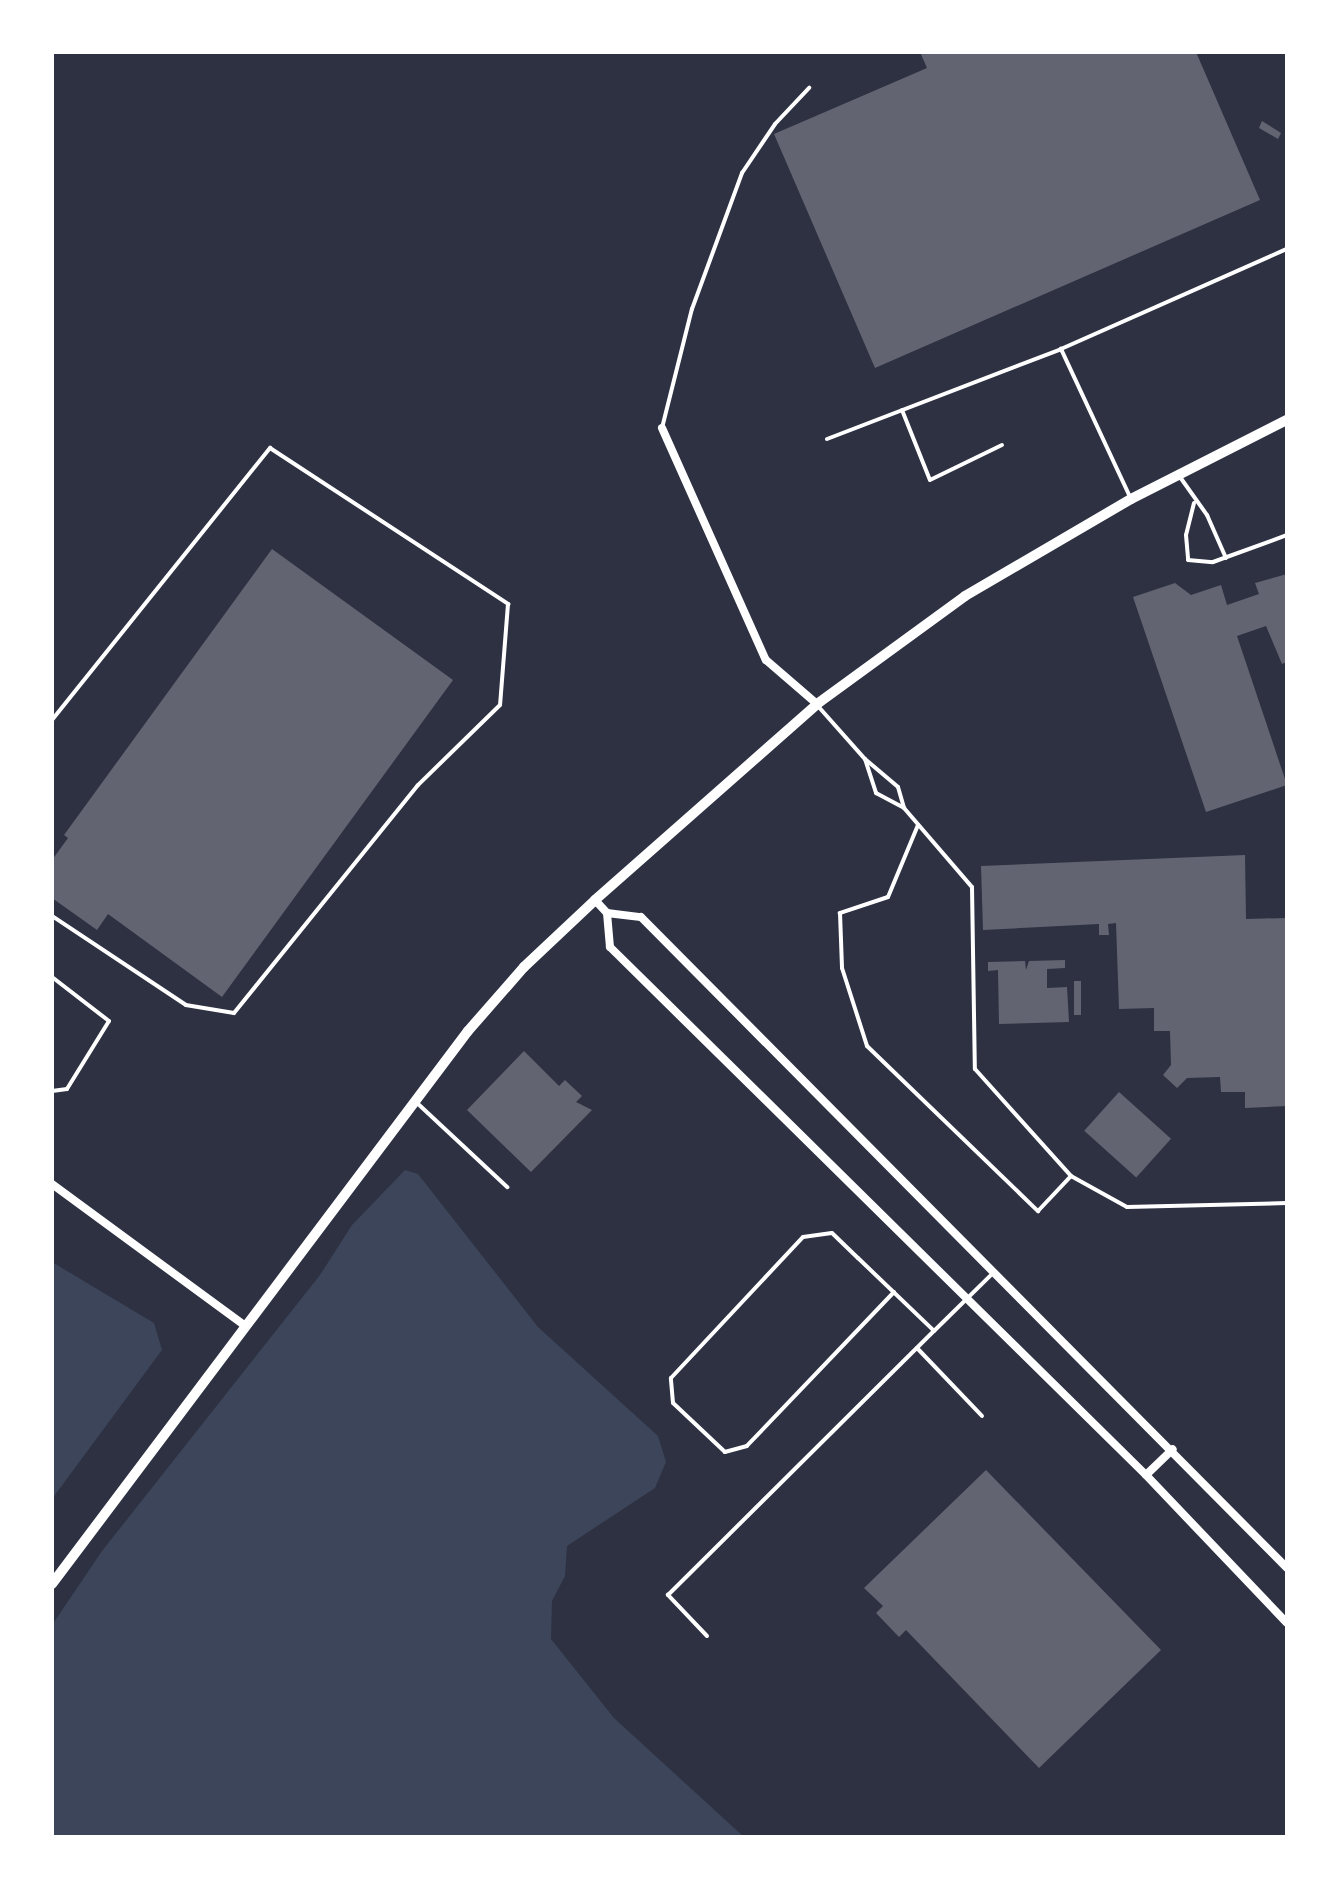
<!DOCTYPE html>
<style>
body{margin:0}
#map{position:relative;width:1339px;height:1889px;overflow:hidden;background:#2d3142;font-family:Helvetica,sans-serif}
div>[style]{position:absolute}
.green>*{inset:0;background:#3c4559}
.building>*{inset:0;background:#626471;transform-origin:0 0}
.service>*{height:4px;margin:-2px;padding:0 2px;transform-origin:2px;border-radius:2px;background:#fff}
.minor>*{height:8px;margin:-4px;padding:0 4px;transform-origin:4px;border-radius:4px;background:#fff}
.tertiary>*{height:10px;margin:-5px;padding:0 5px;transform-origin:5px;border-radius:5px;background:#fff}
span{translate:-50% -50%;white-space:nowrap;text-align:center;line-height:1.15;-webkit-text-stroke:6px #fff;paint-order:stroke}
.frame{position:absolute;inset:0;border:54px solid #fff;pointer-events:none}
</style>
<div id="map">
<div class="green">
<div style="clip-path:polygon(405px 1170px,418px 1174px,538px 1327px,658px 1436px,666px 1462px,655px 1488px,567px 1546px,565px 1576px,552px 1601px,551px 1639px,614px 1718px,744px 1837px,52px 1837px,54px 1622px,102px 1551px,320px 1275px,352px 1225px)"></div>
<div style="clip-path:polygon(52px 1262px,154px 1323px,162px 1350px,52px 1499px)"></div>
</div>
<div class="building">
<div style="clip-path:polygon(920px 52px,1196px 52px,1260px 200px,875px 368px,774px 134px,927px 68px)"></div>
<div style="clip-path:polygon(1262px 121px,1281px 133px,1278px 139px,1259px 128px)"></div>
<div style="clip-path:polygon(272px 549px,453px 680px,222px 997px,108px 914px,97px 930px,52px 898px,52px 860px,68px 838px,64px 835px)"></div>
<div style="clip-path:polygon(1287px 574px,1287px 662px,1282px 664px,1266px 626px,1237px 636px,1287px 785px,1206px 812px,1133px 597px,1175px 583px,1191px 595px,1221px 585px,1227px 605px,1259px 594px,1255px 583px)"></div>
<div style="clip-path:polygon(1245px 855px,1246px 919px,1287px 918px,1287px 1106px,1245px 1108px,1245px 1092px,1221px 1092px,1220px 1077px,1187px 1078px,1177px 1088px,1163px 1075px,1171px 1065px,1170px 1031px,1154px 1031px,1154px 1008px,1119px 1009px,1116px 923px,1108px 924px,1109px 935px,1099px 935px,1099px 924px,983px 930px,981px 866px)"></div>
<div style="clip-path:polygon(1065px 960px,1065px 968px,1047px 969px,1047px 988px,1067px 987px,1069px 1022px,999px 1024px,998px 970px,988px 971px,988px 962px,1025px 961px,1026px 970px,1029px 961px)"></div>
<div style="left:1074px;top:981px;width:7px;height:34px"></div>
<div style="clip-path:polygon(524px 1051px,559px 1086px,565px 1080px,582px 1096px,576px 1102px,592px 1110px,531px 1172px,467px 1110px)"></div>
<div style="left:1119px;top:1092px;width:70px;height:52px;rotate:42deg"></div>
<div style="clip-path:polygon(986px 1470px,1161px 1650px,1039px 1768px,906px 1630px,899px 1637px,876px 1613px,883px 1606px,864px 1588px)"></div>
</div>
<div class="service">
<div style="left:902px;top:410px;width:75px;rotate:68.2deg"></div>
<div style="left:930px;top:480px;width:80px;rotate:-25.9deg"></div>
<div style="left:662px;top:428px;width:123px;rotate:-75.9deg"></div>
<div style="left:692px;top:309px;width:145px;rotate:-69.8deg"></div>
<div style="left:742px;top:173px;width:59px;rotate:-56deg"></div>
<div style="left:775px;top:124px;width:50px;rotate:-46.6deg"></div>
<div style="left:827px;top:439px;width:251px;rotate:-21deg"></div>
<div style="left:1180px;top:477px;width:47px;rotate:54.6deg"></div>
<div style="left:1207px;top:515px;width:47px;rotate:66.2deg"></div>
<div style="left:1131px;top:499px;width:166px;rotate:-115deg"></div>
<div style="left:1061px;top:349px;width:247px;rotate:-23.9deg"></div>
<div style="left:1194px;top:503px;width:33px;rotate:104deg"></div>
<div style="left:1186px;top:535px;width:25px;rotate:85deg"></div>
<div style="left:1188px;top:560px;width:25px;rotate:5deg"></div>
<div style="left:1213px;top:562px;width:79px;rotate:-20deg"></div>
<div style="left:817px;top:705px;width:72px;rotate:48.4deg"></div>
<div style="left:865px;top:759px;width:43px;rotate:40.3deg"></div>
<div style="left:898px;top:787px;width:22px;rotate:74deg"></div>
<div style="left:52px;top:720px;width:349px;rotate:-51.3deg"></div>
<div style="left:270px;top:448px;width:285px;rotate:33.2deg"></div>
<div style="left:508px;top:604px;width:101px;rotate:94.5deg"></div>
<div style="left:500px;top:705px;width:115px;rotate:135.7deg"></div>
<div style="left:418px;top:785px;width:293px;rotate:128.9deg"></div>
<div style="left:234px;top:1013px;width:49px;rotate:-170.5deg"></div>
<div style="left:186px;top:1005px;width:161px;rotate:-146.4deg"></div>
<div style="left:865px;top:759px;width:36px;rotate:72deg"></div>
<div style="left:876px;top:793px;width:32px;rotate:28deg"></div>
<div style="left:904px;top:808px;width:104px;rotate:49.3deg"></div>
<div style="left:972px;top:887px;width:182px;rotate:89.1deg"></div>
<div style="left:975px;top:1069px;width:144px;rotate:48.1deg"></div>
<div style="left:1071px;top:1176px;width:64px;rotate:29deg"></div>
<div style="left:1127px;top:1207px;width:160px;rotate:-1.4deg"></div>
<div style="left:918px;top:825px;width:78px;rotate:112.6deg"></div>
<div style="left:888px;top:897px;width:51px;rotate:161.6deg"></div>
<div style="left:840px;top:913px;width:55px;rotate:87.9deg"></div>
<div style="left:842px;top:968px;width:82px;rotate:72.2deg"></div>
<div style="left:867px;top:1046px;width:238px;rotate:44deg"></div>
<div style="left:1038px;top:1211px;width:48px;rotate:-46.7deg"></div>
<div style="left:52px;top:977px;width:72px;rotate:37.7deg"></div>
<div style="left:109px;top:1021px;width:80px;rotate:121.7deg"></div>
<div style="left:67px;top:1089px;width:15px;rotate:172deg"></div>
<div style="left:416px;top:1102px;width:125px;rotate:43deg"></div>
<div style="left:894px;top:1292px;width:213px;rotate:133.7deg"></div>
<div style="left:747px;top:1446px;width:23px;rotate:165deg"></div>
<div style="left:725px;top:1452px;width:71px;rotate:-136.7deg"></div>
<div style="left:673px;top:1403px;width:25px;rotate:-95deg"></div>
<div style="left:671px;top:1378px;width:193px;rotate:-46.9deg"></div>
<div style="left:803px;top:1237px;width:29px;rotate:-8deg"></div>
<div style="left:832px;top:1233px;width:36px;rotate:44deg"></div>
<div style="left:858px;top:1258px;width:105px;rotate:43.8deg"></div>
<div style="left:934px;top:1331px;width:84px;rotate:-44.5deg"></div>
<div style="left:917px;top:1348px;width:94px;rotate:46.3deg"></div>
<div style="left:707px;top:1636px;width:57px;rotate:-133.6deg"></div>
<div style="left:668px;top:1595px;width:375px;rotate:-44.8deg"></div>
</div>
<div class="minor">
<div style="left:662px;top:428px;width:254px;rotate:65.9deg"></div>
<div style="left:766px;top:660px;width:67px;rotate:40.8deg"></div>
<div style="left:595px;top:900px;width:18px;rotate:47deg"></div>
<div style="left:607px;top:913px;width:34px;rotate:7deg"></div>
<div style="left:641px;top:917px;width:917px;rotate:45.22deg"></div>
<div style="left:607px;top:913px;width:34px;rotate:85deg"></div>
<div style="left:610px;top:947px;width:752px;rotate:44.57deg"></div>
<div style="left:1146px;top:1475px;width:204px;rotate:46.4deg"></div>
<div style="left:52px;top:1184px;width:240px;rotate:36.3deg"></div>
<div style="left:1146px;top:1475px;width:37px;rotate:-44deg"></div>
</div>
<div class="tertiary">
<div style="left:52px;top:1584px;width:692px;rotate:-53.05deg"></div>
<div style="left:468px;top:1031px;width:85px;rotate:-48.8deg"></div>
<div style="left:524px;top:967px;width:98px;rotate:-43.3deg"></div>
<div style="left:595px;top:900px;width:296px;rotate:-41.4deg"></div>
<div style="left:817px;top:704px;width:183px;rotate:-36.1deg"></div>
<div style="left:965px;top:596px;width:192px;rotate:-30.3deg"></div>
<div style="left:1131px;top:499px;width:175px;rotate:-26.9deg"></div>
</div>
<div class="frame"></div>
</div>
